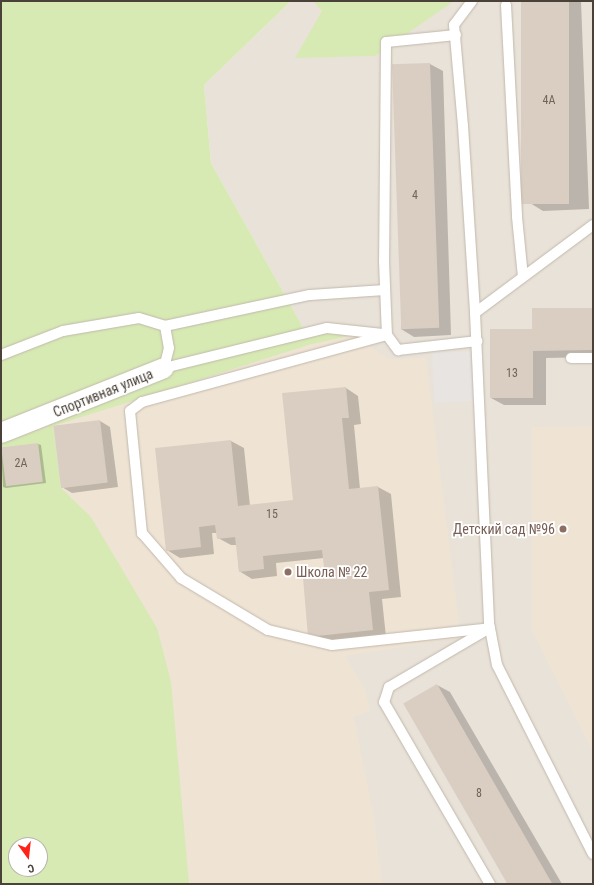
<!DOCTYPE html>
<meta charset="utf-8">
<style>
body{margin:0}
#map{position:relative;width:594px;height:885px;overflow:hidden;background:#f5f1ea;font-family:"Roboto Condensed",sans-serif}
div>[style]{position:absolute}
.residential>*{inset:0;background:#e9e2d8}
.education>*{inset:0;background:#efe4d4}
.green>*{inset:0;background:#d7eab3}
.parking>*{inset:0;background:#e7e4e2;transform-origin:0 0}
.shadow>*{inset:0;background:#0003}
.building>*{inset:0;background:#dacec2;transform-origin:0 0}
.roads{filter:drop-shadow(0 0 1px #c1b8ac) drop-shadow(0 0 1px #c1b8ac)}
.service>*{height:10px;margin:-5px;padding:0 5px;transform-origin:5px;border-radius:5px;background:#fff}
.minor>*{height:20px;margin:-10px;padding:0 10px;transform-origin:10px;border-radius:10px;background:#fff}
.dots>*{width:11px;height:11px;translate:-50% -50%;box-sizing:border-box;border:2px solid #fff;border-radius:50%}
span{translate:-50% -50%;white-space:nowrap;text-align:center;line-height:1.15;-webkit-text-stroke:3.5px #fff;paint-order:stroke}
.number-label{font-size:12px;color:#6e645a}
.number-label span{-webkit-text-stroke-width:0}
.street-label{font-size:14px;color:#4a4138}
.education-label{font-size:14px;color:#785e54}
.right{translate:-100% -50%;text-align:right}
.left{translate:0 -50%;text-align:left}
.frame{position:absolute;inset:0;border:2px solid #4a4138;pointer-events:none}
.north{position:absolute;left:8px;top:837px;width:40px;height:40px;box-sizing:border-box;background:#fff;border:1px solid #b7b3af;border-radius:50%;rotate:165deg;font-size:11px;font-weight:700;line-height:16px;text-align:center;color:#4a4138}
.north::after{content:'';display:block;margin:auto;width:14px;height:18px;background:#fe2319;clip-path:polygon(50% 0,100% 100%,50% 72%,0 100%)}
</style>
<div id="map">
<div class="residential">
<div style="clip-path:polygon(evenodd,291px 1px,593px 1px,593px 884px,1px 884px,1px 430px,312px 344px,211px 163px,204px 85px,291px 1px,16px 845px,40px 845px,40px 869px,16px 869px,16px 845px)"></div>
</div>
<div class="education">
<div style="clip-path:polygon(353px 335px,389px 359px,426px 358px,461px 638px,345px 656px,365px 689px,370px 711px,354px 717px,374px 818px,382px 884px,189px 884px,171px 682px,157px 628px,91px 517px,61px 488px,53px 426px,312px 344px)"></div>
<div style="clip-path:polygon(593px 426px,593px 752px,532px 631px,532px 427px)"></div>
</div>
<div class="green">
<div style="clip-path:polygon(evenodd,1px 1px,291px 1px,204px 85px,211px 163px,306px 333px,336px 327px,353px 335px,312px 344px,53px 426px,61px 488px,91px 517px,157px 628px,171px 682px,189px 884px,1px 884px,1px 440px,50px 427px,1px 430px,1px 1px,16px 845px,40px 845px,40px 869px,16px 869px,16px 845px)"></div>
<div style="clip-path:polygon(313px 1px,454px 1px,375px 56px,295px 58px,322px 11px)"></div>
</div>
<div class="parking">
<div style="left:471px;top:351px;width:50px;height:39px;rotate:87deg"></div>
</div>
<div class="shadow">
<div style="clip-path:polygon(522px 1px,581px 1px,589px 209px,543px 211px,530px 203px)"></div>
<div style="clip-path:polygon(430px 64px,443px 71px,451px 335px,414px 337px,401px 329px)"></div>
<div style="clip-path:polygon(593px 309px,593px 357px,546px 358px,546px 405px,504px 405px,491px 398px,533px 330px)"></div>
<div style="clip-path:polygon(346px 388px,358px 396px,361px 424px,354px 425px,360px 489px,378px 487px,391px 494px,401px 597px,382px 599px,386px 637px,322px 643px,309px 636px,326px 577px,324px 558px,276px 563px,277px 576px,252px 579px,239px 571px,237px 545px,231px 545px,218px 538px,217px 533px,212px 533px,214px 554px,180px 558px,167px 550px,231px 441px,244px 448px,250px 506px,294px 501px)"></div>
<div style="clip-path:polygon(100px 421px,110px 427px,118px 487px,72px 493px,62px 487px)"></div>
<div style="clip-path:polygon(38px 444px,41px 445px,46px 483px,6px 488px,3px 487px,1px 448px)"></div>
<div style="clip-path:polygon(437px 685px,450px 692px,562px 884px,509px 884px)"></div>
</div>
<div class="building">
<div style="left:521px;top:1px;width:48px;height:203px"></div>
<div style="left:430px;top:63px;width:265px;height:38px;rotate:88deg"></div>
<div style="clip-path:polygon(532px 308px,593px 308px,593px 350px,533px 351px,533px 398px,490px 398px,490px 329px,532px 329px)"></div>
<div style="clip-path:polygon(346px 387px,349px 418px,342px 418px,349px 489px,378px 486px,389px 590px,369px 592px,373px 630px,308px 637px,303px 578px,325px 576px,322px 550px,263px 556px,264px 569px,239px 572px,235px 537px,217px 539px,215px 525px,199px 527px,201px 547px,166px 551px,155px 448px,231px 440px,238px 506px,293px 500px,282px 393px)"></div>
<div style="left:100px;top:420px;width:63px;height:47px;rotate:83deg"></div>
<div style="left:38px;top:443px;width:39px;height:37px;rotate:83deg"></div>
<div style="left:437px;top:684px;width:232px;height:39px;rotate:60deg"></div>
</div>
<div class="roads">
<div class="service">
<div style="left:472px;top:1px;width:30px;rotate:127deg"></div>
<div style="left:454px;top:25px;width:101px;rotate:84.9deg"></div>
<div style="left:463px;top:126px;width:187px;rotate:86.3deg"></div>
<div style="left:506px;top:5px;width:212px;rotate:87deg"></div>
<div style="left:517px;top:217px;width:60px;rotate:84.3deg"></div>
<div style="left:456px;top:35px;width:70px;rotate:174.3deg"></div>
<div style="left:386px;top:42px;width:219px;rotate:90.5deg"></div>
<div style="left:384px;top:261px;width:74px;rotate:87.7deg"></div>
<div style="left:387px;top:335px;width:19px;rotate:54deg"></div>
<div style="left:398px;top:350px;width:80px;rotate:-6.5deg"></div>
<div style="left:593px;top:225px;width:147px;rotate:143.3deg"></div>
<div style="left:475px;top:313px;width:310px;rotate:87.4deg"></div>
<div style="left:489px;top:623px;width:43px;rotate:79.2deg"></div>
<div style="left:497px;top:665px;width:212px;rotate:63.1deg"></div>
<div style="left:165px;top:326px;width:22px;rotate:80deg"></div>
<div style="left:169px;top:348px;width:21px;rotate:104deg"></div>
<div style="left:164px;top:368px;width:168px;rotate:-13.8deg"></div>
<div style="left:327px;top:328px;width:56px;rotate:6.1deg"></div>
<div style="left:387px;top:335px;width:254px;rotate:164.7deg"></div>
<div style="left:142px;top:402px;width:15px;rotate:143deg"></div>
<div style="left:130px;top:411px;width:123px;rotate:84.4deg"></div>
<div style="left:142px;top:533px;width:60px;rotate:49.1deg"></div>
<div style="left:181px;top:578px;width:101px;rotate:30.9deg"></div>
<div style="left:268px;top:630px;width:66px;rotate:13.2deg"></div>
<div style="left:332px;top:645px;width:159px;rotate:-6.1deg"></div>
<div style="left:1px;top:355px;width:66px;rotate:-21.2deg"></div>
<div style="left:63px;top:331px;width:77px;rotate:-9.7deg"></div>
<div style="left:139px;top:318px;width:27px;rotate:17deg"></div>
<div style="left:165px;top:326px;width:148px;rotate:-12.1deg"></div>
<div style="left:310px;top:295px;width:75px;rotate:-3.8deg"></div>
<div style="left:571px;top:358px;width:22px"></div>
<div style="left:488px;top:629px;width:115px;rotate:149.6deg"></div>
<div style="left:389px;top:687px;width:16px;rotate:108deg"></div>
<div style="left:384px;top:702px;width:211px;rotate:59.8deg"></div>
</div>
<div class="minor">
<div style="left:1px;top:433px;width:175px;rotate:-21.7deg"></div>
</div>
</div>
<div class="dots">
<div style="left:563px;top:529px;background:#8d6e63"></div>
<div style="left:288px;top:572px;background:#8d6e63"></div>
</div>
<div class="number-label">
<span style="left:549px;top:101px">4А</span>
<span style="left:415px;top:196px">4</span>
<span style="left:512px;top:374px">13</span>
<span style="left:21px;top:464px">2А</span>
<span style="left:272px;top:515px">15</span>
<span style="left:479px;top:794px">8</span>
</div>
<div class="street-label">
<span style="left:103px;top:393px;rotate:-22deg">Спортивная улица</span>
</div>
<div class="education-label">
<span class="right" style="left:555px;top:529px">Детский сад №96</span>
<span class="left" style="left:296px;top:572px">Школа № 22</span>
</div>
<div class="frame"></div>
<div class="north">С</div>
</div>
